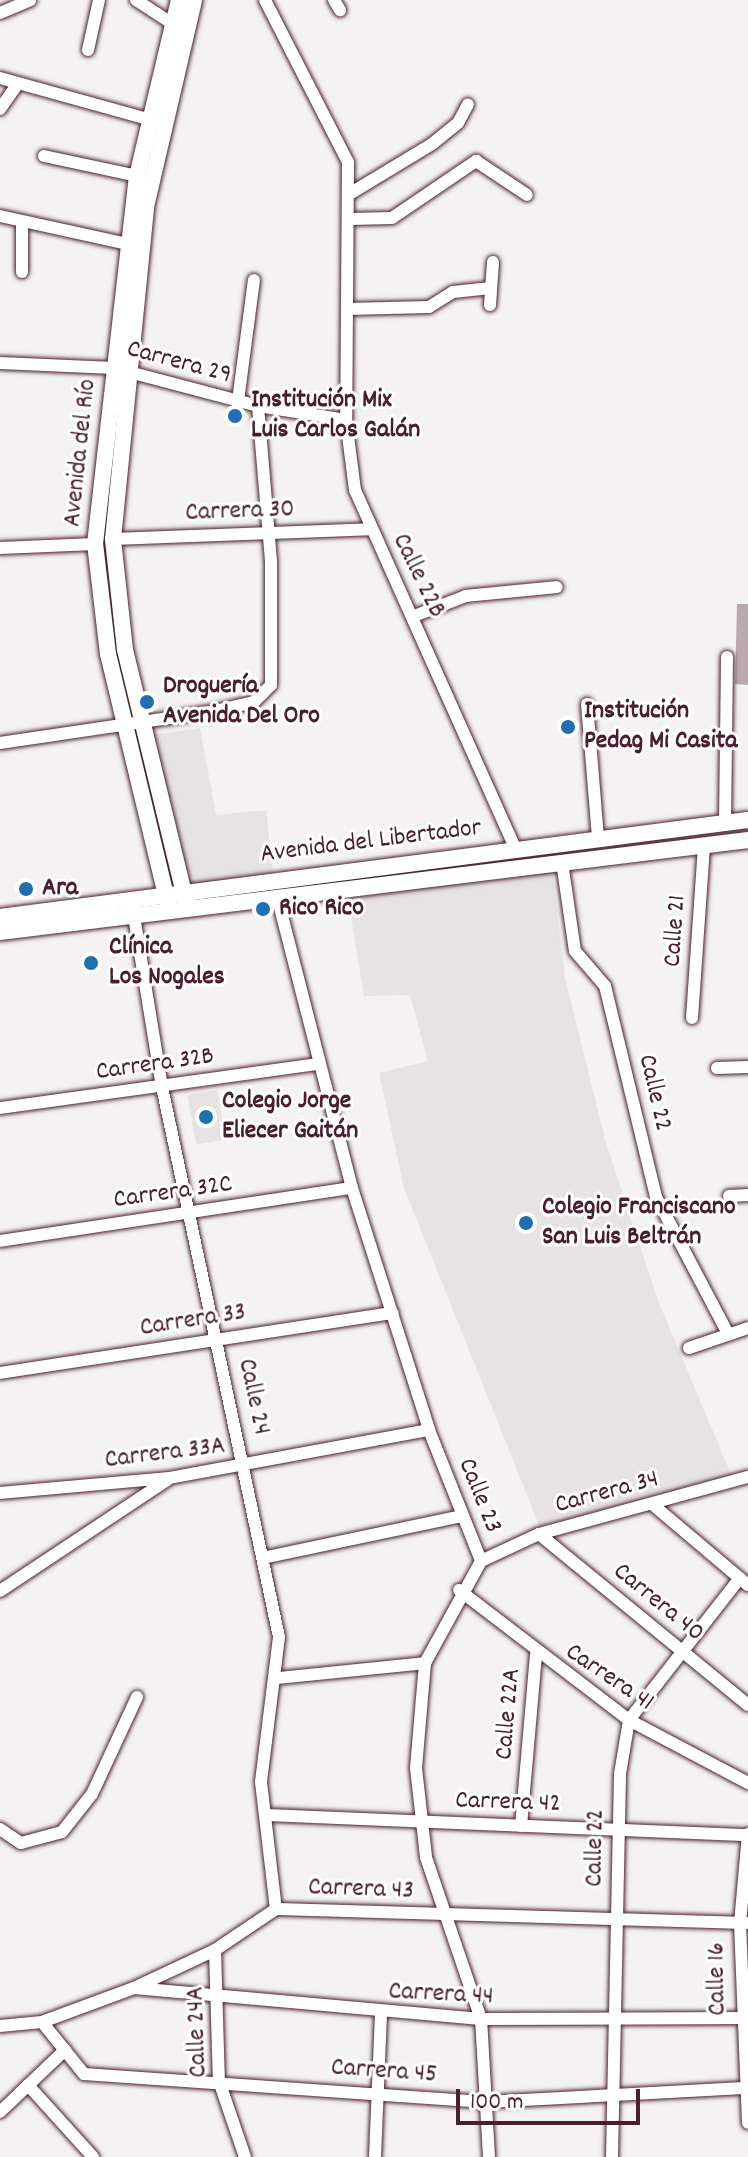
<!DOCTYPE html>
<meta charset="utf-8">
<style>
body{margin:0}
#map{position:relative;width:748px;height:2157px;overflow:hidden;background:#f4f2f2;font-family:Dekko,sans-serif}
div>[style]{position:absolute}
.built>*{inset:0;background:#e7e2e3;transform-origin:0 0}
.water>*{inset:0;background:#baa9ae}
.roads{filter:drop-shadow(0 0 2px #4a1f2b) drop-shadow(0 0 2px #4a1f2b)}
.minor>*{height:12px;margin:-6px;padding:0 6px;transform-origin:6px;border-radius:6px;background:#fff}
.major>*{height:16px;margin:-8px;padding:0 8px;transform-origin:8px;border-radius:8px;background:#fff}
.dots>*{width:22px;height:22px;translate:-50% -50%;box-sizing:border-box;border:4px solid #fff;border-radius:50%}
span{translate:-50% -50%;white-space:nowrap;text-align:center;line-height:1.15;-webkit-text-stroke:6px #fff;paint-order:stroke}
.street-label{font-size:26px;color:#4a1f2b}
.poi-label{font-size:26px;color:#4a1f2b;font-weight:700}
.left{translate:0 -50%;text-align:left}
.scale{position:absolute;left:456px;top:2089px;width:184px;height:36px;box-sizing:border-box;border:4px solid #4a1f2b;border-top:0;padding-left:10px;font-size:24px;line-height:28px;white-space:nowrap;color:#4a1f2b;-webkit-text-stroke:6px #fff;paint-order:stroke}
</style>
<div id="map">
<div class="built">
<div style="clip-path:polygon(200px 728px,216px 815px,266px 810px,273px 873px,190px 885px,153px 735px)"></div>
<div style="clip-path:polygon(552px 869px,565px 978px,606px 1143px,659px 1303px,733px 1479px,541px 1530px,404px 1188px,379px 1073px,428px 1061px,410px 995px,364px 996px,348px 899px)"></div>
<div style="left:217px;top:1090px;width:50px;height:30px;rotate:80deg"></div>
</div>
<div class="water">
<div style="clip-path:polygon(737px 604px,748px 604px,748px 685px,735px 684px)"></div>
</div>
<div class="roads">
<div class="minor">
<div style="left:136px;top:0;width:44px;rotate:33deg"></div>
<div style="left:265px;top:0;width:182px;rotate:62.9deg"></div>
<div style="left:348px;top:162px;width:258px;rotate:90.4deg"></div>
<div style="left:346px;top:420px;width:71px;rotate:82.7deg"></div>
<div style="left:355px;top:490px;width:392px;rotate:65.9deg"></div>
<div style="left:334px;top:0;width:12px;rotate:59deg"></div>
<div style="left:0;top:13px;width:33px;rotate:-23deg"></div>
<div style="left:88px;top:50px;width:51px;rotate:-77.6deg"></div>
<div style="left:0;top:78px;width:157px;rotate:15.5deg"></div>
<div style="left:0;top:109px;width:29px;rotate:-55deg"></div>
<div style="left:44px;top:156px;width:95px;rotate:12.1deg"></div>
<div style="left:351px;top:193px;width:95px;rotate:-31.2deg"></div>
<div style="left:432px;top:144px;width:33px;rotate:-39deg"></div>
<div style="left:458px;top:123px;width:21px;rotate:-62deg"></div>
<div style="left:0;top:216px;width:130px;rotate:12.4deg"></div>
<div style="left:350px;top:219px;width:42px;rotate:-1.4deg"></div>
<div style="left:392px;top:218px;width:102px;rotate:-34.2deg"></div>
<div style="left:476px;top:161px;width:61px;rotate:33.7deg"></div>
<div style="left:22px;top:272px;width:47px;rotate:-90deg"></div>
<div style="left:490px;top:305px;width:43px;rotate:-86deg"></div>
<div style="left:347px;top:309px;width:82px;rotate:-1.4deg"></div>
<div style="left:429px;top:307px;width:28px;rotate:-32deg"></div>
<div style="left:453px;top:292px;width:38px;rotate:-6deg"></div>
<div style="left:0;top:363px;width:114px;rotate:2.5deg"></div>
<div style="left:114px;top:368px;width:149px;rotate:14.8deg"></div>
<div style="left:258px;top:406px;width:89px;rotate:9deg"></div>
<div style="left:238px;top:401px;width:122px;rotate:-82.5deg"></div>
<div style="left:113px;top:539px;width:257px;rotate:-2.2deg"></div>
<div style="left:0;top:548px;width:95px;rotate:-2.4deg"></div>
<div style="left:414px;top:616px;width:56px;rotate:-21deg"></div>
<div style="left:466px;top:596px;width:91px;rotate:-5.6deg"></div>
<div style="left:587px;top:704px;width:134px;rotate:85.3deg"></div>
<div style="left:0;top:743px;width:212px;rotate:-8.4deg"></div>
<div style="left:210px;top:712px;width:45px;rotate:-12.8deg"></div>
<div style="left:254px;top:702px;width:24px;rotate:-45deg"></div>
<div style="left:271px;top:685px;width:124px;rotate:-90deg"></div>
<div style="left:271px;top:561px;width:156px;rotate:-94.8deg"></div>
<div style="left:725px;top:823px;width:166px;rotate:-89.3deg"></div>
<div style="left:562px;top:862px;width:90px;rotate:81.7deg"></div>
<div style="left:575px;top:951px;width:46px;rotate:49.4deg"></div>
<div style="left:605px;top:986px;width:217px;rotate:76.4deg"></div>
<div style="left:656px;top:1197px;width:150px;rotate:62.2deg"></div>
<div style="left:277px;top:896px;width:301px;rotate:75.6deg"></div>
<div style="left:352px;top:1188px;width:254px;rotate:72.3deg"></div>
<div style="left:429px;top:1430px;width:141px;rotate:68.3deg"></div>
<div style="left:133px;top:910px;width:179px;rotate:80.7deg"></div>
<div style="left:162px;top:1087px;width:562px;rotate:77.99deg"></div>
<div style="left:279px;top:1637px;width:146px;rotate:97.1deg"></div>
<div style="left:261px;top:1782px;width:128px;rotate:83.3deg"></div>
<div style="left:692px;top:1018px;width:172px;rotate:-86deg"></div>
<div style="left:717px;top:1068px;width:31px;rotate:-2deg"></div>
<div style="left:0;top:1108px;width:319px;rotate:-7.9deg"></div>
<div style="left:729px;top:1196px;width:19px;rotate:-3deg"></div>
<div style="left:0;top:1241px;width:356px;rotate:-8.6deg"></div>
<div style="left:689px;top:1348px;width:62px;rotate:-18.7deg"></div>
<div style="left:0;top:1373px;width:397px;rotate:-8.7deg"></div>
<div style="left:0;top:1493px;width:170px;rotate:-5.1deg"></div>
<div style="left:169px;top:1478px;width:264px;rotate:-10.5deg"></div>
<div style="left:652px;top:1504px;width:126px;rotate:40.2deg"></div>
<div style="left:539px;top:1534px;width:270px;rotate:39.3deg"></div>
<div style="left:263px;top:1558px;width:204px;rotate:-11.9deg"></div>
<div style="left:459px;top:1590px;width:214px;rotate:37.4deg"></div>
<div style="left:629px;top:1720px;width:135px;rotate:27.9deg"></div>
<div style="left:0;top:1591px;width:201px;rotate:-33.6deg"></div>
<div style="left:278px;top:1678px;width:148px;rotate:-5.8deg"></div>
<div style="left:267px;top:1815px;width:481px;rotate:2.4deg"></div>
<div style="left:521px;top:1826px;width:172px;rotate:-85deg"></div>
<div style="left:0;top:1829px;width:25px;rotate:34deg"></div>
<div style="left:21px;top:1843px;width:42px;rotate:-15deg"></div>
<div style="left:62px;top:1832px;width:48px;rotate:-51.7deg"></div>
<div style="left:92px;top:1794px;width:107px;rotate:-65.1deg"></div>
<div style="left:748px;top:1834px;width:89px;rotate:95.1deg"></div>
<div style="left:740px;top:1923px;width:200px;rotate:87.7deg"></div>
<div style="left:215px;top:1950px;width:131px;rotate:88.3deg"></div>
<div style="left:219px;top:2081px;width:80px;rotate:71.1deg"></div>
<div style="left:134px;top:1988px;width:348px;rotate:5.1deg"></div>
<div style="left:481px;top:2019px;width:267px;rotate:-0.2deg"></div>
<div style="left:42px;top:2022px;width:67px;rotate:51.1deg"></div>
<div style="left:84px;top:2074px;width:403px;rotate:4deg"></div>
<div style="left:486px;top:2102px;width:262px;rotate:-3.1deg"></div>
<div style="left:0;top:2026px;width:42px;rotate:-5.4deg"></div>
<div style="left:42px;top:2022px;width:98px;rotate:-20.3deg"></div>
<div style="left:134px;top:1988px;width:89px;rotate:-25.1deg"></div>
<div style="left:215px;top:1950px;width:73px;rotate:-33.9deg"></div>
<div style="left:276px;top:1909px;width:472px;rotate:1.7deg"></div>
<div style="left:28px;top:2085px;width:97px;rotate:47.9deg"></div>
<div style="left:0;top:2112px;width:90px;rotate:-43.6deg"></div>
<div style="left:375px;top:2157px;width:143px;rotate:-87.6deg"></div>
<div style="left:489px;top:2157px;width:138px;rotate:-93.3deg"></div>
<div style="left:481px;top:2019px;width:171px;rotate:-108.8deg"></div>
<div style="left:426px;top:1857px;width:90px;rotate:-96.4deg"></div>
<div style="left:416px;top:1768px;width:105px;rotate:-85.1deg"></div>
<div style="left:425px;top:1663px;width:116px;rotate:-61.2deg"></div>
<div style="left:481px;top:1561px;width:64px;rotate:-25deg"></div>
<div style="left:539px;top:1534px;width:217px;rotate:-15.3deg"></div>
<div style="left:612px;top:2157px;width:383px;rotate:-88.8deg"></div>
<div style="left:620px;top:1774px;width:55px;rotate:-80.5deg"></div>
<div style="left:629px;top:1720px;width:180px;rotate:-52deg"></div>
</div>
<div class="major">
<div style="left:187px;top:906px;width:263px;rotate:-103.6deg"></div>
<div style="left:125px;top:650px;width:112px;rotate:-96.2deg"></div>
<div style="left:113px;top:539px;width:334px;rotate:-84.3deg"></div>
<div style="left:146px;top:207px;width:212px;rotate:-76.9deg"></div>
<div style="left:169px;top:908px;width:261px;rotate:-103.5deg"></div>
<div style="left:108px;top:654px;width:111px;rotate:-96.7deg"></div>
<div style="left:95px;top:544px;width:370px;rotate:-83.5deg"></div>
<div style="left:137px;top:176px;width:181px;rotate:-76.6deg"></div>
<div style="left:0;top:917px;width:754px;rotate:-7.39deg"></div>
<div style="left:0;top:932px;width:754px;rotate:-7.01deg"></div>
</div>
</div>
<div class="dots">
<div style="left:235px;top:416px;background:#1f6fb2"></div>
<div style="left:147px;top:702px;background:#1f6fb2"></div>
<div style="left:568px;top:727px;background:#1f6fb2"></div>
<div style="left:26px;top:889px;background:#1f6fb2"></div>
<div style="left:263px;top:909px;background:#1f6fb2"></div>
<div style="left:91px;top:963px;background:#1f6fb2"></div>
<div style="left:206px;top:1117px;background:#1f6fb2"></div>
<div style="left:526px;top:1223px;background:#1f6fb2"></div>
</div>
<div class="street-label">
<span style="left:179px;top:363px;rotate:15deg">Carrera 29</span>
<span style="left:81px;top:453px;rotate:-84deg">Avenida del Río</span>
<span style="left:240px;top:512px;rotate:-2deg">Carrera 30</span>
<span style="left:418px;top:576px;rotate:64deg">Calle 22B</span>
<span style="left:371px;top:842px;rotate:-7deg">Avenida del Libertador</span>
<span style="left:676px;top:931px;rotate:-86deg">Calle 21</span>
<span style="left:155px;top:1065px;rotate:-8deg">Carrera 32B</span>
<span style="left:654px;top:1093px;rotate:77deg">Calle 22</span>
<span style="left:173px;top:1193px;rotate:-8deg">Carrera 32C</span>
<span style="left:193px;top:1321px;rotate:-9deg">Carrera 33</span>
<span style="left:253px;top:1397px;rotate:78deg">Calle 24</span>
<span style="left:165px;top:1454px;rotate:-7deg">Carrera 33A</span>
<span style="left:607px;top:1493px;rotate:-15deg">Carrera 34</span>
<span style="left:479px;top:1496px;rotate:68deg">Calle 23</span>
<span style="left:658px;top:1603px;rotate:39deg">Carrera 40</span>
<span style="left:609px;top:1678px;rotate:34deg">Carrera 41</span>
<span style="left:509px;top:1714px;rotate:-85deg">Calle 22A</span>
<span style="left:508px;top:1803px;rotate:2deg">Carrera 42</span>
<span style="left:596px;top:1848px;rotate:-89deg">Calle 22</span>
<span style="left:361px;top:1890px;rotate:2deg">Carrera 43</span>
<span style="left:718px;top:1979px;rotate:-91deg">Calle 16</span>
<span style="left:441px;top:1995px;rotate:3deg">Carrera 44</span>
<span style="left:198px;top:2032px;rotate:-92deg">Calle 24A</span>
<span style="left:384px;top:2072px;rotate:4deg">Carrera 45</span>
</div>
<div class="poi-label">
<span class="left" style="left:251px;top:416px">Institución Mix<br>Luis Carlos Galán</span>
<span class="left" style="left:163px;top:702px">Droguería<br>Avenida Del Oro</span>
<span class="left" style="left:584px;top:727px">Institución<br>Pedag Mi Casita</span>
<span class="left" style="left:42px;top:889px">Ara</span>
<span class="left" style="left:279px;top:909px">Rico Rico</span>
<span class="left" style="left:109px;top:963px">Clínica<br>Los Nogales</span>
<span class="left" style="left:222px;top:1117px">Colegio Jorge<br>Eliecer Gaitán</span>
<span class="left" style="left:542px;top:1223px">Colegio Franciscano<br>San Luis Beltrán</span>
</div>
<div class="scale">100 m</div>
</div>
